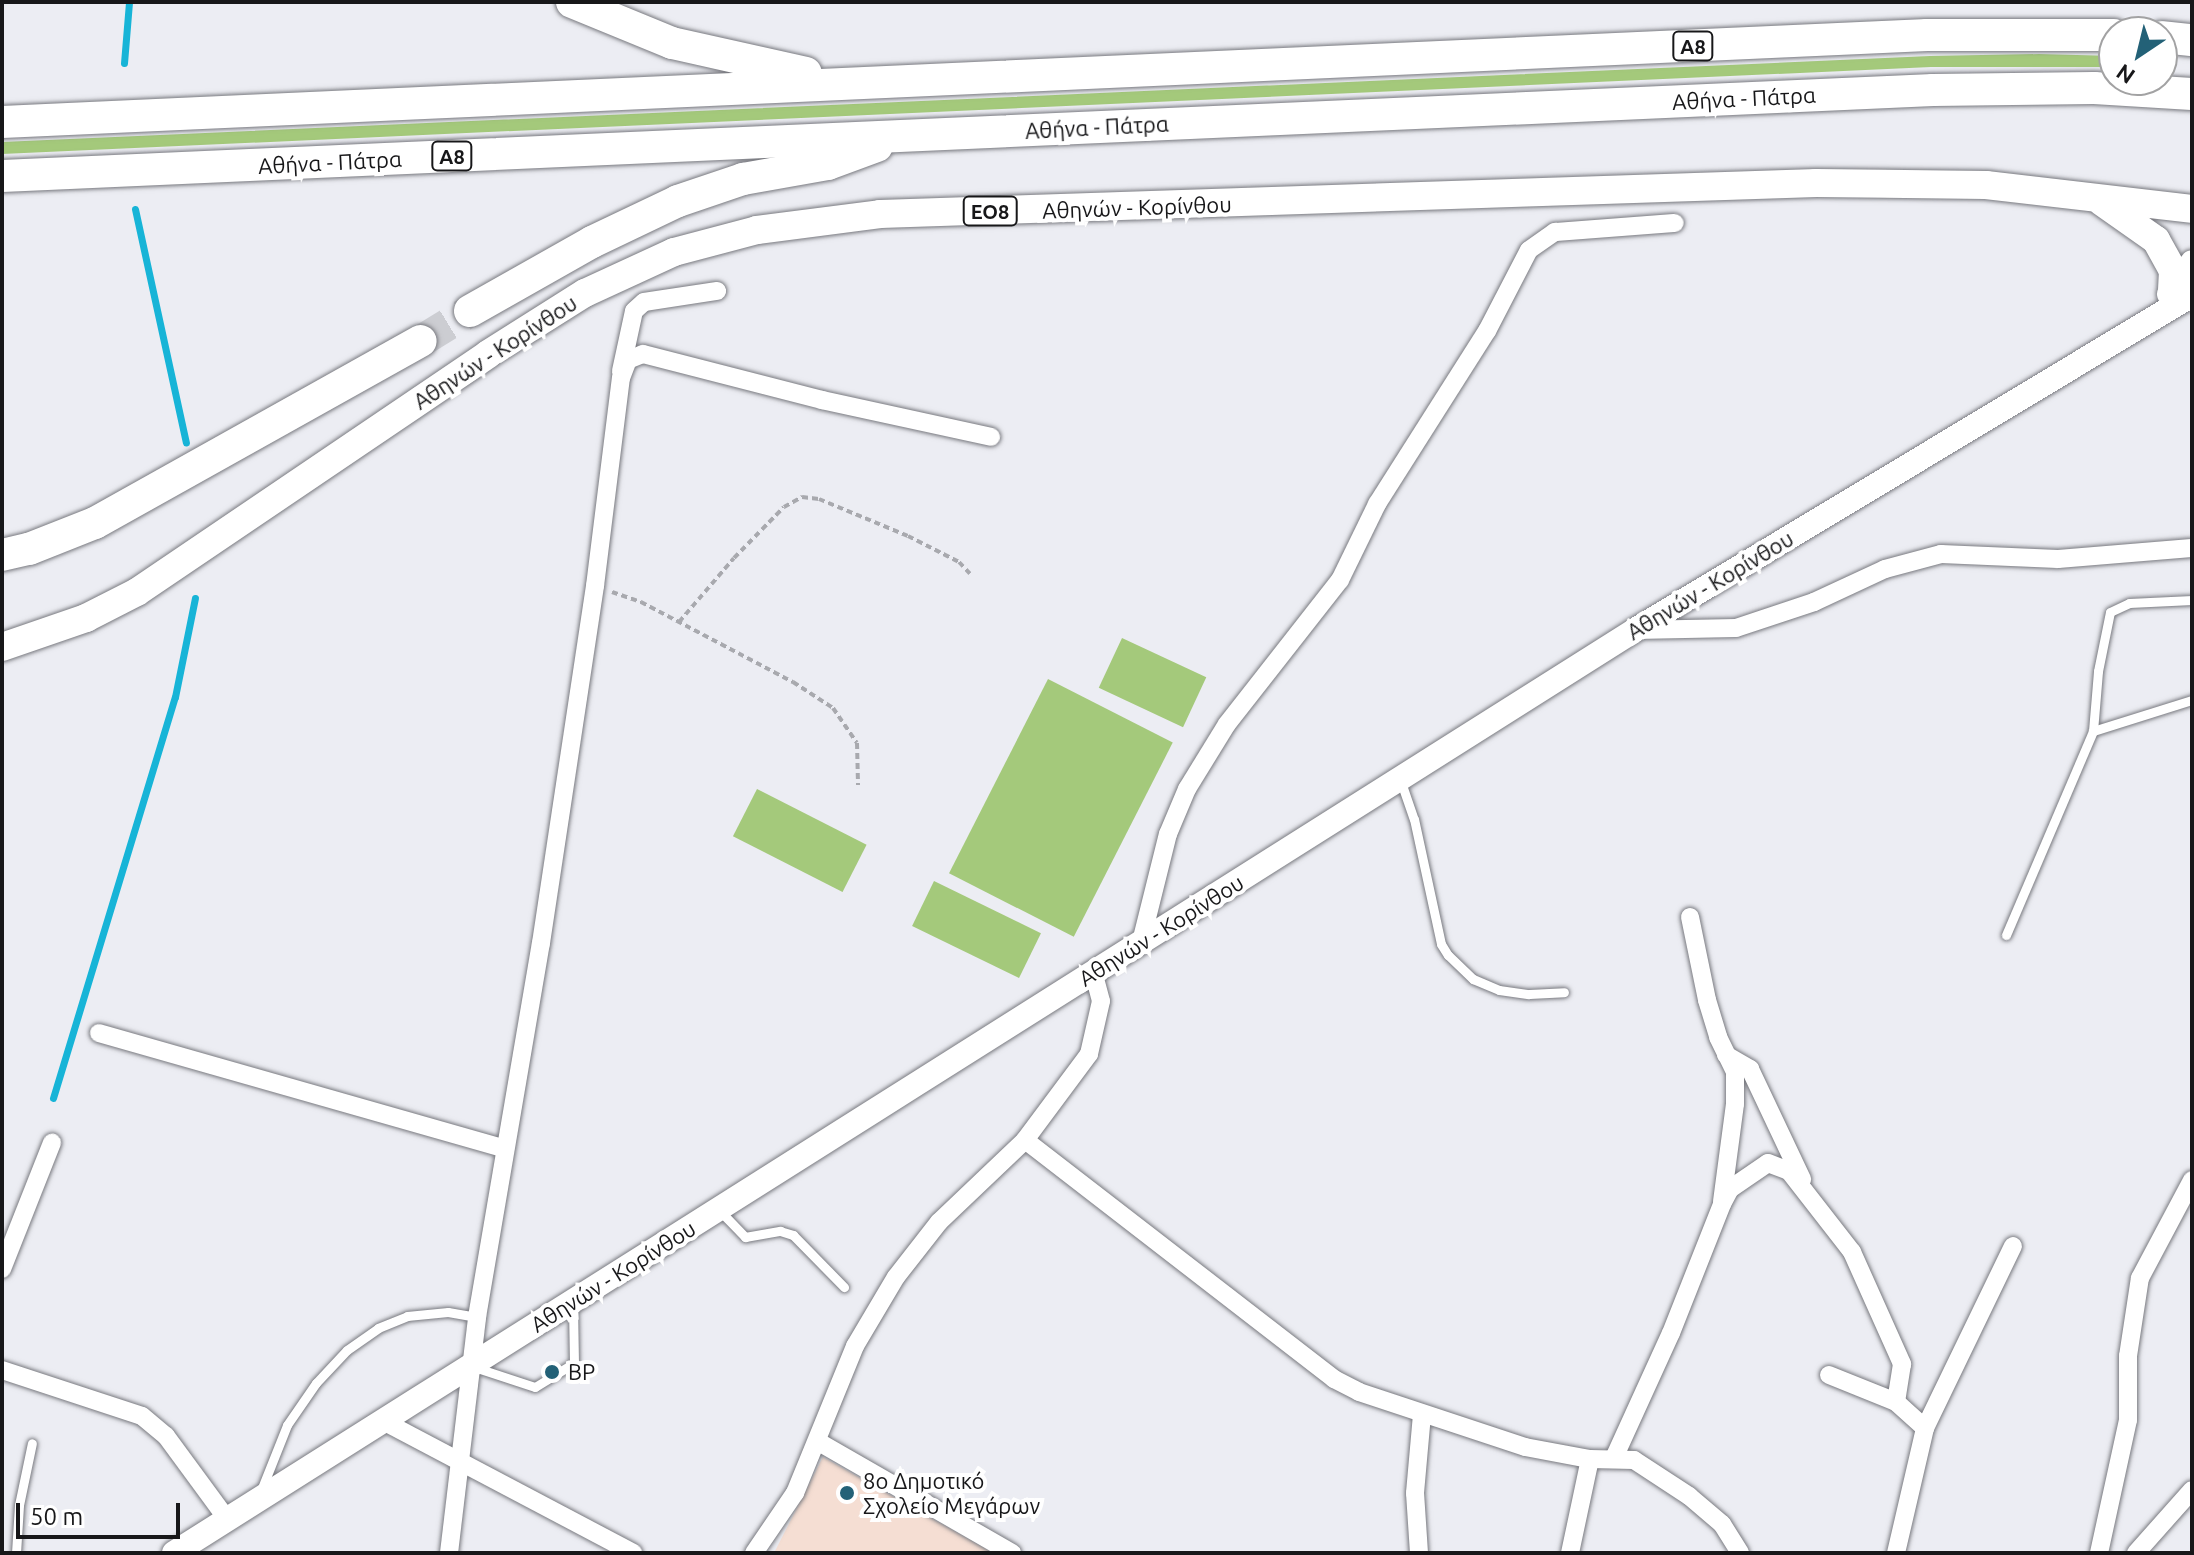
<!DOCTYPE html>
<meta charset="utf-8">
<style>
body{margin:0}
#map{position:relative;width:2194px;height:1555px;overflow:hidden;background:#ecedf3;font-family:Ubuntu,sans-serif}
div>[style]{position:absolute}
.education>*{inset:0;background:#f5ded3}
.green>*{inset:0;background:#a4c97b;transform-origin:0 0}
.stream>*{height:7px;margin:-3.5px;padding:0 3.5px;transform-origin:3.5px;border-radius:3.5px;background:#17b4d7}
.motorway-tunnel>*{height:32px;margin-top:-16px;transform-origin:0;background:repeating-linear-gradient(90deg,#cccdd2 0 32px,transparent 0 48px)}
.path>*{height:4px;margin-top:-2px;transform-origin:0;background:repeating-linear-gradient(90deg,#a8a9ae 0 6px,transparent 0 10px)}
.roads{filter:drop-shadow(0 0 2px #78797f) drop-shadow(0 0 2px #78797f)}
.service>*{height:9px;margin:-4.5px;padding:0 4.5px;transform-origin:4.5px;border-radius:4.5px;background:#fff}
.minor>*{height:18px;margin:-9px;padding:0 9px;transform-origin:9px;border-radius:9px;background:#fff}
.secondary>*{height:24px;margin:-12px;padding:0 12px;transform-origin:12px;border-radius:12px;background:#fff}
.primary>*{height:28px;margin:-14px;padding:0 14px;transform-origin:14px;border-radius:14px;background:#fff}
.motorway>*{height:32px;margin:-16px;padding:0 16px;transform-origin:16px;border-radius:16px;background:#fff}
.dots>*{width:22px;height:22px;translate:-50% -50%;box-sizing:border-box;border:4px solid #fff;border-radius:50%}
span{translate:-50% -50%;white-space:nowrap;text-align:center;line-height:1.15;-webkit-text-stroke:8px #fff;paint-order:stroke}
.shield-label span{padding:2px 6px;background:#fff;border:2px solid;border-radius:6px;-webkit-text-stroke-width:0}
.shield-label{font-size:20px;color:#171719;font-weight:700}
.street-label{font-size:22px;color:#171719}
.poi-label{font-size:22px;color:#171719}
.left{translate:0 -50%;text-align:left}
.frame{position:absolute;inset:0;border:4px solid #171719;pointer-events:none}
.north{position:absolute;left:2098px;top:16px;width:80px;height:80px;box-sizing:border-box;background:#fff;border:2px solid #a2a2a3;border-radius:50%;rotate:215deg;font-size:22px;font-weight:700;line-height:32px;text-align:center;color:#171719}
.north::after{content:'';display:block;margin:auto;width:28px;height:36px;background:#236177;clip-path:polygon(50% 0,100% 100%,50% 72%,0 100%)}
.scale{position:absolute;left:16px;top:1503px;width:164px;height:36px;box-sizing:border-box;border:4px solid #171719;border-top:0;padding-left:10px;font-size:24px;line-height:28px;white-space:nowrap;color:#171719;-webkit-text-stroke:6px #fff;paint-order:stroke}
</style>
<div id="map">
<div class="education">
<div style="clip-path:polygon(823px 1457px,993px 1553px,774px 1553px)"></div>
</div>
<div class="green">
<div style="clip-path:polygon(2039px 54px,2114px 56px,2114px 67px,1931px 67px,2px 154px,2px 142px,1930px 56px)"></div>
<div style="left:1122px;top:638px;width:93px;height:55px;rotate:25deg"></div>
<div style="left:1048px;top:679px;width:140px;height:218px;rotate:27deg"></div>
<div style="left:757px;top:789px;width:123px;height:53px;rotate:27deg"></div>
<div style="left:934px;top:881px;width:119px;height:50px;rotate:26deg"></div>
</div>
<div class="stream">
<div style="left:124px;top:63px;width:61px;rotate:-85.3deg"></div>
<div style="left:135px;top:209px;width:239px;rotate:77.7deg"></div>
<div style="left:53px;top:1098px;width:419px;rotate:-73.1deg"></div>
<div style="left:175px;top:697px;width:101px;rotate:-78.6deg"></div>
</div>
<div class="motorway-tunnel">
<div style="left:421px;top:341px;width:57px;rotate:-31.5deg"></div>
</div>
<div class="path">
<div style="left:612px;top:592px;width:31px;rotate:19deg"></div>
<div style="left:641px;top:602px;width:172px;rotate:27.8deg"></div>
<div style="left:793px;top:682px;width:48px;rotate:33deg"></div>
<div style="left:833px;top:708px;width:42px;rotate:55.6deg"></div>
<div style="left:857px;top:743px;width:42px;rotate:88.6deg"></div>
<div style="left:679px;top:622px;width:84px;rotate:-49.3deg"></div>
<div style="left:734px;top:558px;width:71px;rotate:-45.6deg"></div>
<div style="left:784px;top:507px;width:21px;rotate:-29deg"></div>
<div style="left:802px;top:497px;width:17px;rotate:7deg"></div>
<div style="left:819px;top:499px;width:96px;rotate:22.6deg"></div>
<div style="left:908px;top:536px;width:57px;rotate:27deg"></div>
<div style="left:959px;top:562px;width:16px;rotate:47deg"></div>
</div>
<div class="roads">
<div class="service">
<div style="left:2093px;top:731px;width:60px;rotate:-85.2deg"></div>
<div style="left:2098px;top:671px;width:60px;rotate:-78.5deg"></div>
<div style="left:2110px;top:612px;width:21px;rotate:-25deg"></div>
<div style="left:2129px;top:603px;width:63px;rotate:-2.7deg"></div>
<div style="left:1401px;top:782px;width:39px;rotate:71deg"></div>
<div style="left:1414px;top:819px;width:128px;rotate:77.8deg"></div>
<div style="left:1441px;top:944px;width:13px;rotate:58deg"></div>
<div style="left:1448px;top:955px;width:35px;rotate:44deg"></div>
<div style="left:1473px;top:979px;width:28px;rotate:23deg"></div>
<div style="left:1499px;top:990px;width:30px;rotate:8deg"></div>
<div style="left:1529px;top:994px;width:35px;rotate:-3deg"></div>
<div style="left:2006px;top:935px;width:222px;rotate:-66.9deg"></div>
<div style="left:2093px;top:731px;width:104px;rotate:-17.4deg"></div>
<div style="left:721px;top:1212px;width:35px;rotate:46deg"></div>
<div style="left:745px;top:1237px;width:36px;rotate:-10deg"></div>
<div style="left:780px;top:1231px;width:14px;rotate:17deg"></div>
<div style="left:793px;top:1235px;width:73px;rotate:45.6deg"></div>
<div style="left:474px;top:1367px;width:64px;rotate:18.2deg"></div>
<div style="left:535px;top:1387px;width:46px;rotate:-31.6deg"></div>
<div style="left:574px;top:1363px;width:58px;rotate:-91deg"></div>
<div style="left:260px;top:1493px;width:73px;rotate:-68.3deg"></div>
<div style="left:287px;top:1425px;width:51px;rotate:-55.4deg"></div>
<div style="left:316px;top:1383px;width:45px;rotate:-46.8deg"></div>
<div style="left:347px;top:1350px;width:38px;rotate:-35deg"></div>
<div style="left:378px;top:1328px;width:31px;rotate:-22deg"></div>
<div style="left:407px;top:1316px;width:41px;rotate:-5.6deg"></div>
<div style="left:448px;top:1312px;width:29px;rotate:10deg"></div>
<div style="left:16px;top:1553px;width:48px;rotate:-86.4deg"></div>
<div style="left:19px;top:1505px;width:63px;rotate:-78.2deg"></div>
</div>
<div class="minor">
<div style="left:621px;top:371px;width:61px;rotate:-77.8deg"></div>
<div style="left:634px;top:311px;width:13px;rotate:-42deg"></div>
<div style="left:644px;top:302px;width:74px;rotate:-8.6deg"></div>
<div style="left:1635px;top:630px;width:101px;rotate:-1.1deg"></div>
<div style="left:1736px;top:628px;width:82px;rotate:-18.4deg"></div>
<div style="left:1814px;top:602px;width:78px;rotate:-24.9deg"></div>
<div style="left:1885px;top:569px;width:58px;rotate:-15deg"></div>
<div style="left:1941px;top:554px;width:117px;rotate:2.4deg"></div>
<div style="left:2058px;top:559px;width:134px;rotate:-4.7deg"></div>
<div style="left:1690px;top:917px;width:85px;rotate:78.4deg"></div>
<div style="left:1707px;top:1000px;width:39px;rotate:73deg"></div>
<div style="left:1718px;top:1037px;width:39px;rotate:64deg"></div>
<div style="left:1735px;top:1072px;width:32px;rotate:90deg"></div>
<div style="left:1735px;top:1104px;width:98px;rotate:97.6deg"></div>
<div style="left:1141px;top:942px;width:111px;rotate:-76deg"></div>
<div style="left:1168px;top:834px;width:49px;rotate:-67.1deg"></div>
<div style="left:1187px;top:789px;width:76px;rotate:-58.4deg"></div>
<div style="left:1227px;top:724px;width:183px;rotate:-51.9deg"></div>
<div style="left:1340px;top:580px;width:85px;rotate:-64deg"></div>
<div style="left:1377px;top:504px;width:205px;rotate:-57.6deg"></div>
<div style="left:1487px;top:331px;width:91px;rotate:-62.6deg"></div>
<div style="left:1529px;top:250px;width:32px;rotate:-35deg"></div>
<div style="left:1555px;top:232px;width:120px;rotate:-4.3deg"></div>
<div style="left:99px;top:1033px;width:422px;rotate:15.9deg"></div>
<div style="left:1726px;top:1055px;width:28px;rotate:30deg"></div>
<div style="left:1750px;top:1069px;width:122px;rotate:64.7deg"></div>
<div style="left:1025px;top:1140px;width:391px;rotate:37.7deg"></div>
<div style="left:1334px;top:1379px;width:28px;rotate:27deg"></div>
<div style="left:1359px;top:1392px;width:175px;rotate:18.3deg"></div>
<div style="left:1525px;top:1447px;width:66px;rotate:10.5deg"></div>
<div style="left:1590px;top:1459px;width:44px;rotate:1.3deg"></div>
<div style="left:1634px;top:1460px;width:66px;rotate:33.2deg"></div>
<div style="left:1689px;top:1496px;width:43px;rotate:40.3deg"></div>
<div style="left:1722px;top:1524px;width:34px;rotate:58deg"></div>
<div style="left:2px;top:1269px;width:136px;rotate:-68.4deg"></div>
<div style="left:2px;top:1370px;width:147px;rotate:18.2deg"></div>
<div style="left:142px;top:1416px;width:31px;rotate:40deg"></div>
<div style="left:166px;top:1436px;width:103px;rotate:53.7deg"></div>
<div style="left:1829px;top:1375px;width:72px;rotate:21.9deg"></div>
<div style="left:1896px;top:1402px;width:39px;rotate:42deg"></div>
<div style="left:383px;top:1421px;width:283px;rotate:27.8deg"></div>
<div style="left:817px;top:1441px;width:225px;rotate:29.9deg"></div>
<div style="left:1614px;top:1458px;width:137px;rotate:-65.5deg"></div>
<div style="left:1671px;top:1333px;width:139px;rotate:-68.4deg"></div>
<div style="left:1722px;top:1204px;width:17px;rotate:-62deg"></div>
<div style="left:1730px;top:1189px;width:46px;rotate:-34.4deg"></div>
<div style="left:1768px;top:1163px;width:22px;rotate:21deg"></div>
<div style="left:1789px;top:1171px;width:103px;rotate:52.1deg"></div>
<div style="left:1852px;top:1252px;width:123px;rotate:65.9deg"></div>
<div style="left:1902px;top:1364px;width:38px;rotate:99deg"></div>
<div style="left:449px;top:1553px;width:238px;rotate:-83.2deg"></div>
<div style="left:477px;top:1317px;width:379px;rotate:-80.3deg"></div>
<div style="left:541px;top:943px;width:361px;rotate:-81.4deg"></div>
<div style="left:595px;top:586px;width:210px;rotate:-82.9deg"></div>
<div style="left:621px;top:378px;width:19px;rotate:-69deg"></div>
<div style="left:628px;top:360px;width:16px;rotate:-22deg"></div>
<div style="left:643px;top:354px;width:185px;rotate:14.4deg"></div>
<div style="left:822px;top:400px;width:173px;rotate:12.3deg"></div>
<div style="left:754px;top:1553px;width:73px;rotate:-55.7deg"></div>
<div style="left:795px;top:1493px;width:159px;rotate:-67.8deg"></div>
<div style="left:855px;top:1346px;width:80px;rotate:-59.3deg"></div>
<div style="left:896px;top:1277px;width:70px;rotate:-52deg"></div>
<div style="left:939px;top:1222px;width:119px;rotate:-43.6deg"></div>
<div style="left:1025px;top:1140px;width:107px;rotate:-53.3deg"></div>
<div style="left:1089px;top:1054px;width:54px;rotate:-77.2deg"></div>
<div style="left:1101px;top:1001px;width:30px;rotate:-105deg"></div>
<div style="left:1419px;top:1553px;width:60px;rotate:-93.8deg"></div>
<div style="left:1415px;top:1493px;width:79px;rotate:-84.9deg"></div>
<div style="left:1570px;top:1553px;width:96px;rotate:-78deg"></div>
<div style="left:1896px;top:1553px;width:128px;rotate:-76.9deg"></div>
<div style="left:1925px;top:1428px;width:202px;rotate:-64.2deg"></div>
<div style="left:2099px;top:1553px;width:136px;rotate:-77.7deg"></div>
<div style="left:2128px;top:1420px;width:64px;rotate:-90deg"></div>
<div style="left:2128px;top:1356px;width:79px;rotate:-81.3deg"></div>
<div style="left:2140px;top:1278px;width:111px;rotate:-62deg"></div>
<div style="left:2136px;top:1553px;width:84px;rotate:-48.4deg"></div>
</div>
<div class="secondary">
<div style="left:2169px;top:294px;width:39px;rotate:-54deg"></div>
<div style="left:174px;top:1553px;width:1728px;rotate:-32.28deg"></div>
<div style="left:1635px;top:630px;width:650px;rotate:-31.02deg"></div>
</div>
<div class="primary">
<div style="left:2102px;top:202px;width:66px;rotate:35.1deg"></div>
<div style="left:2156px;top:240px;width:35px;rotate:61deg"></div>
<div style="left:2173px;top:271px;width:18px;rotate:93deg"></div>
<div style="left:2px;top:647px;width:89px;rotate:-19deg"></div>
<div style="left:86px;top:618px;width:57px;rotate:-27deg"></div>
<div style="left:137px;top:592px;width:424px;rotate:-34.1deg"></div>
<div style="left:488px;top:354px;width:115px;rotate:-32.2deg"></div>
<div style="left:585px;top:293px;width:98px;rotate:-24.7deg"></div>
<div style="left:674px;top:252px;width:86px;rotate:-14.8deg"></div>
<div style="left:757px;top:230px;width:124px;rotate:-7.4deg"></div>
<div style="left:880px;top:214px;width:937px;rotate:-1.9deg"></div>
<div style="left:1816px;top:183px;width:170px;rotate:0.7deg"></div>
<div style="left:1986px;top:185px;width:207px;rotate:6.6deg"></div>
</div>
<div class="motorway">
<div style="left:572px;top:2px;width:108px;rotate:22.3deg"></div>
<div style="left:672px;top:43px;width:137px;rotate:12.6deg"></div>
<div style="left:2162px;top:37px;width:30px;rotate:6deg"></div>
<div style="left:2px;top:122px;width:1927px;rotate:-2.59deg"></div>
<div style="left:1927px;top:35px;width:187px"></div>
<div style="left:2px;top:176px;width:1933px;rotate:-2.55deg"></div>
<div style="left:1933px;top:90px;width:161px;rotate:-0.7deg"></div>
<div style="left:2094px;top:88px;width:98px;rotate:3.5deg"></div>
<div style="left:470px;top:311px;width:140px;rotate:-29.5deg"></div>
<div style="left:592px;top:242px;width:95px;rotate:-25.5deg"></div>
<div style="left:678px;top:201px;width:69px;rotate:-18.7deg"></div>
<div style="left:743px;top:179px;width:86px;rotate:-10deg"></div>
<div style="left:828px;top:164px;width:52px;rotate:-20.2deg"></div>
<div style="left:2px;top:555px;width:28px;rotate:-13deg"></div>
<div style="left:29px;top:549px;width:71px;rotate:-21.5deg"></div>
<div style="left:95px;top:523px;width:373px;rotate:-29.2deg"></div>
</div>
</div>
<div class="dots">
<div style="left:552px;top:1372px;background:#236177"></div>
<div style="left:847px;top:1493px;background:#236177"></div>
</div>
<div class="shield-label">
<span style="left:1693px;top:46px">Α8</span>
<span style="left:452px;top:156px">Α8</span>
<span style="left:990px;top:211px">ΕΟ8</span>
</div>
<div class="street-label">
<span style="left:1744px;top:98px;rotate:-3deg">Αθήνα - Πάτρα</span>
<span style="left:1097px;top:127px;rotate:-3deg">Αθήνα - Πάτρα</span>
<span style="left:330px;top:162px;rotate:-3deg">Αθήνα - Πάτρα</span>
<span style="left:1137px;top:207px;rotate:-2deg">Αθηνών - Κορίνθου</span>
<span style="left:495px;top:352px;rotate:-33deg">Αθηνών - Κορίνθου</span>
<span style="left:1710px;top:585px;rotate:-31deg">Αθηνών - Κορίνθου</span>
<span style="left:1161px;top:930px;rotate:-32deg">Αθηνών - Κορίνθου</span>
<span style="left:613px;top:1276px;rotate:-32deg">Αθηνών - Κορίνθου</span>
</div>
<div class="poi-label">
<span class="left" style="left:568px;top:1372px">BP</span>
<span class="left" style="left:863px;top:1493px">8ο Δημοτικό<br>Σχολείο Μεγάρων</span>
</div>
<div class="frame"></div>
<div class="north">N</div>
<div class="scale">50 m</div>
</div>
